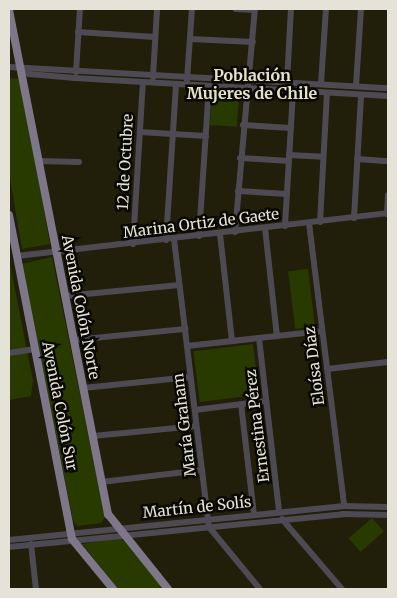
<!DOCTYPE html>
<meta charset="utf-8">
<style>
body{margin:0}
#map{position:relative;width:397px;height:598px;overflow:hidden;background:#211e0a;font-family:Merriweather,serif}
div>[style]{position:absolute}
.green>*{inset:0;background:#283a00;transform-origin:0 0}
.minor>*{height:6px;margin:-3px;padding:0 3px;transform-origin:3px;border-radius:3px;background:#4e4a53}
.major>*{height:8px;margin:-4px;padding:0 4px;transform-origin:4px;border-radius:4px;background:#7e7789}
span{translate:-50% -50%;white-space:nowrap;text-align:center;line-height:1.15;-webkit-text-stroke:5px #090802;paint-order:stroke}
.street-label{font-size:15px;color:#e5e3d7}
.neighbourhood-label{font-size:16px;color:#e6e2c9;font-weight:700}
.frame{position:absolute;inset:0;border:10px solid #e5e3d7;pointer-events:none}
</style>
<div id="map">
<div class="green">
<div style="clip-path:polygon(9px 78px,21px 79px,50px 244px,22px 249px,9px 173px)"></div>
<div style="left:212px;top:95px;width:27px;height:30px;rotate:4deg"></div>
<div style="clip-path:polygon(52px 257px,105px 517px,101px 523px,77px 526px,73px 521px,22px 264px)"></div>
<div style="clip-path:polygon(9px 259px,33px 381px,31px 396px,9px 400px)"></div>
<div style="left:308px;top:269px;width:58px;height:20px;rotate:83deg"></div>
<div style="left:253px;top:344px;width:51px;height:60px;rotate:83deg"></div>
<div style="left:372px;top:518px;width:18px;height:31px;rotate:49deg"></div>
<div style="clip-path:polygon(119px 537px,124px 541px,165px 589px,118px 589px,82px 544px)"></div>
</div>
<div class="minor">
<div style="left:236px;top:9px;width:19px;rotate:3deg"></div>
<div style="left:78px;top:32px;width:77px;rotate:3.7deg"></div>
<div style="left:190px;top:39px;width:63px;rotate:2.7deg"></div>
<div style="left:9px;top:67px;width:380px;rotate:3.2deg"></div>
<div style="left:20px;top:68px;width:11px;rotate:34deg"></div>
<div style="left:29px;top:74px;width:46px;rotate:5deg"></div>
<div style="left:75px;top:78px;width:314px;rotate:3.3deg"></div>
<div style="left:76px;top:72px;width:63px;rotate:-86.4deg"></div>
<div style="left:153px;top:77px;width:68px;rotate:-86.6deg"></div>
<div style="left:187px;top:80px;width:71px;rotate:-86deg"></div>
<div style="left:287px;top:82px;width:73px;rotate:-86.9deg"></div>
<div style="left:321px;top:84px;width:75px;rotate:-86.2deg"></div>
<div style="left:356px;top:86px;width:77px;rotate:-86.3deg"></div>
<div style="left:243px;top:125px;width:48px;rotate:3.6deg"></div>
<div style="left:140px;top:132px;width:66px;rotate:3.5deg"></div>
<div style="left:289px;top:155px;width:34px;rotate:3deg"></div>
<div style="left:240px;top:158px;width:49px;rotate:3.5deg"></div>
<div style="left:357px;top:159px;width:31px;rotate:4deg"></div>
<div style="left:38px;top:161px;width:41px;rotate:1.4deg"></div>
<div style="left:238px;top:191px;width:49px;rotate:3.5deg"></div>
<div style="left:387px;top:214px;width:19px;rotate:-87deg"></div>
<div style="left:354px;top:218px;width:123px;rotate:-86.7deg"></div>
<div style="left:320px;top:222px;width:129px;rotate:-86.9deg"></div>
<div style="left:309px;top:223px;width:285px;rotate:82.9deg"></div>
<div style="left:285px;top:226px;width:135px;rotate:-86.6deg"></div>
<div style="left:265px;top:228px;width:109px;rotate:83.7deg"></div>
<div style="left:235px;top:232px;width:224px;rotate:-84.9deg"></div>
<div style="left:220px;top:234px;width:108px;rotate:83.6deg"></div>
<div style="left:199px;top:236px;width:150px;rotate:-86.2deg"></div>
<div style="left:174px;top:239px;width:290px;rotate:83.1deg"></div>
<div style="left:209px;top:527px;width:80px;rotate:50.6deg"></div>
<div style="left:166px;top:240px;width:156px;rotate:-86.3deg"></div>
<div style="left:133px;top:244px;width:162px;rotate:-86.5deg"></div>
<div style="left:17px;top:256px;width:373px;rotate:-6.6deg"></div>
<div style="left:65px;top:296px;width:115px;rotate:-5.5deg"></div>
<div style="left:259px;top:338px;width:174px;rotate:83.4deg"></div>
<div style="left:74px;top:340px;width:112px;rotate:-5.7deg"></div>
<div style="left:187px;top:346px;width:136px;rotate:-6.3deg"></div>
<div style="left:9px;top:353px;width:26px;rotate:-9deg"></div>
<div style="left:327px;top:369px;width:61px;rotate:-6.5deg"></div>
<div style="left:83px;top:388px;width:108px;rotate:-5.9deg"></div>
<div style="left:241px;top:404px;width:111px;rotate:83.3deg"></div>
<div style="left:195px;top:410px;width:72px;rotate:-7.2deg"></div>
<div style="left:93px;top:436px;width:103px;rotate:-5.5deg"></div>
<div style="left:101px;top:482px;width:102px;rotate:-6.8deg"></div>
<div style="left:282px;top:519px;width:92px;rotate:49.4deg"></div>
<div style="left:9px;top:540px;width:337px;rotate:-5.8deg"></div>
<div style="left:344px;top:506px;width:44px;rotate:1.3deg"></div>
<div style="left:31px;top:544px;width:45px;rotate:83.7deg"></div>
<div style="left:9px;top:547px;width:336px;rotate:-5.6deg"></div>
<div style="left:343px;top:514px;width:45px;rotate:1.3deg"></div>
</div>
<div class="major">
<div style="left:9px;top:10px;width:514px;rotate:78.89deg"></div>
<div style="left:108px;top:514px;width:96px;rotate:51.3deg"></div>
<div style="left:9px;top:215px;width:330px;rotate:79deg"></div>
<div style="left:72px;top:539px;width:65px;rotate:50.6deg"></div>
</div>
<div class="street-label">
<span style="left:125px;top:162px;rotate:-87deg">12 de Octubre</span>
<span style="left:201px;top:223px;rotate:-7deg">Marina Ortiz de Gaete</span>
<span style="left:81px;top:307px;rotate:79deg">Avenida Colón Norte</span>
<span style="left:314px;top:366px;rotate:-97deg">Eloísa Díaz</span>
<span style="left:60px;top:406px;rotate:79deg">Avenida Colón Sur</span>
<span style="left:184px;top:425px;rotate:-97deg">María Graham</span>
<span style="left:257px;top:426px;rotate:-97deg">Ernestina Pérez</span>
<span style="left:197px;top:507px;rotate:-6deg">Martín de Solís</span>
</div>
<div class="neighbourhood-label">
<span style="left:252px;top:84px">Población<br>Mujeres de Chile</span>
</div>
<div class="frame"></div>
</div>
